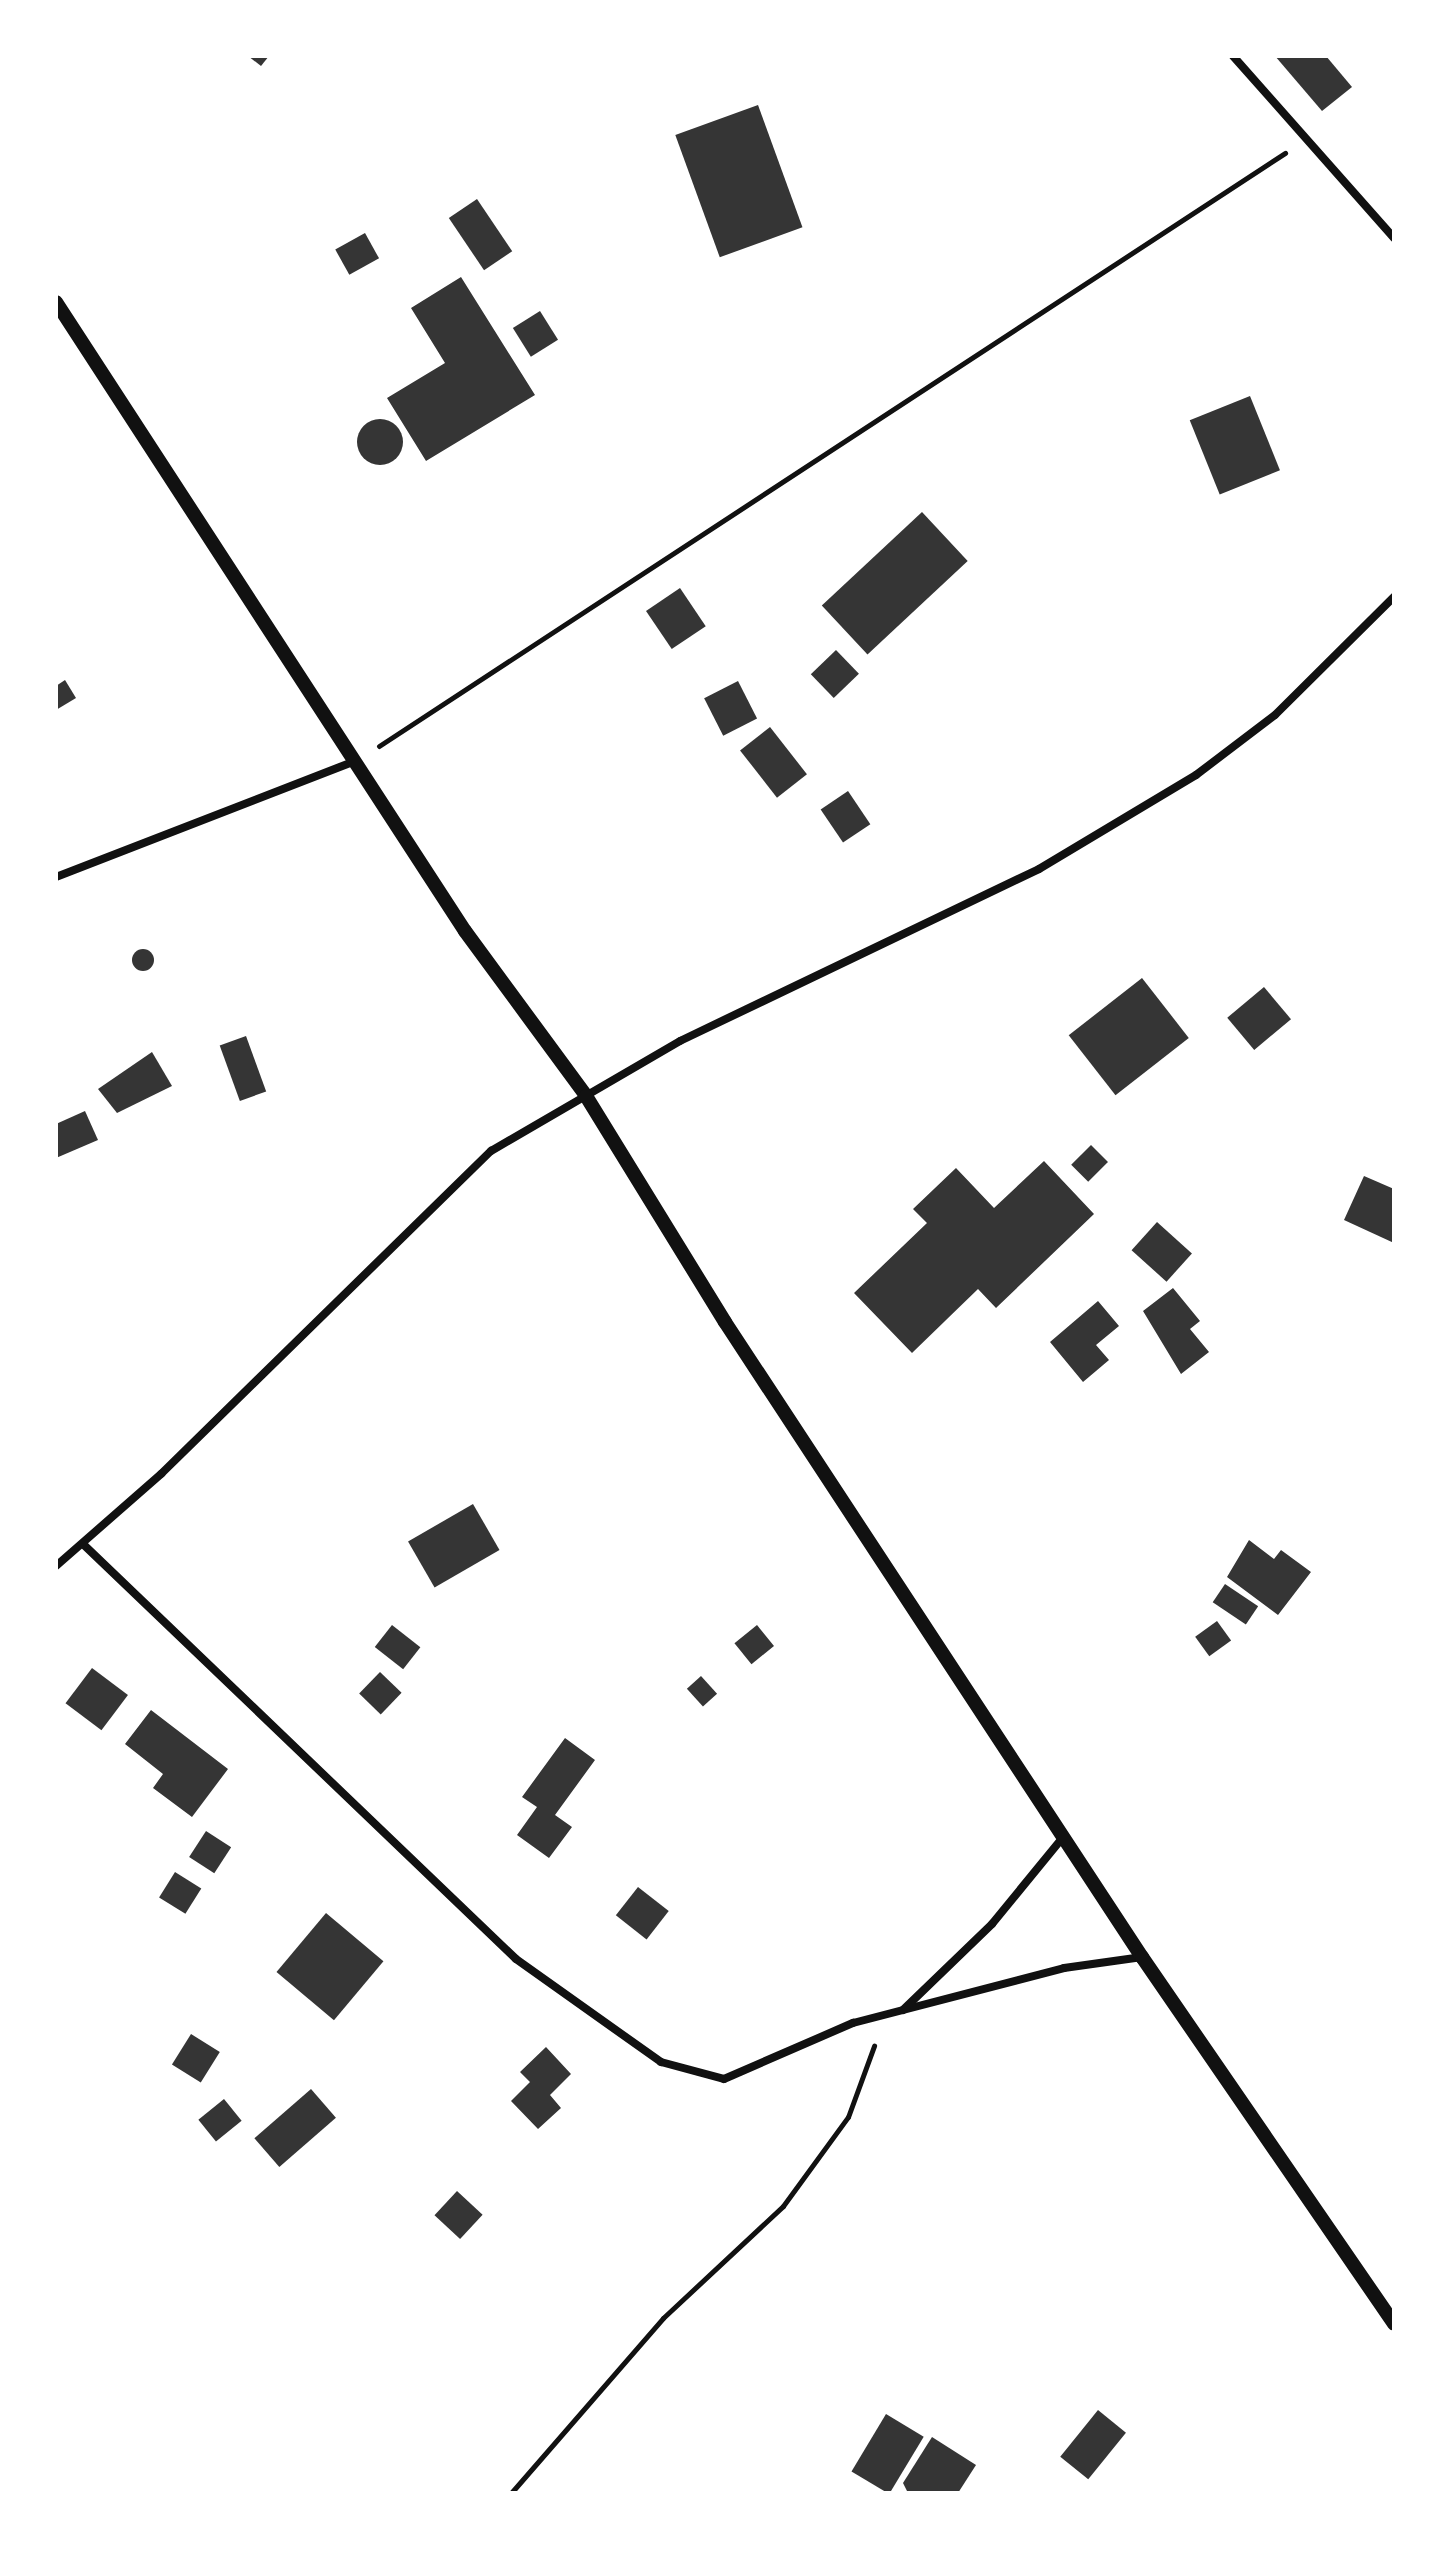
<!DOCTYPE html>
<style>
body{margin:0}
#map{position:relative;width:1450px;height:2549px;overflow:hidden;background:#fff;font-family:"Asap Condensed",sans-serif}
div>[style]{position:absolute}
.building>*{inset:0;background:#353535;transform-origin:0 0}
.round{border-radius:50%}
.path>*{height:5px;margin:-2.5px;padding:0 2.5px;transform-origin:2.5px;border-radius:2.5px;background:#111}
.minor>*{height:8px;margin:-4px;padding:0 4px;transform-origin:4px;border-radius:4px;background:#111}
.tertiary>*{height:14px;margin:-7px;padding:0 7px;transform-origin:7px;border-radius:7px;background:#111}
span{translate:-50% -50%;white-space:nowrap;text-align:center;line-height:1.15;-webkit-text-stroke:7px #fff;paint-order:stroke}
.frame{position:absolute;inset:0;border:58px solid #fff;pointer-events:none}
</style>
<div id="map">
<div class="building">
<div style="clip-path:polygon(248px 56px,269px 56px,261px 66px)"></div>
<div style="clip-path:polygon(1275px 56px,1326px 56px,1352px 87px,1322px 111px)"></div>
<div style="left:758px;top:105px;width:130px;height:88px;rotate:70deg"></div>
<div style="left:477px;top:199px;width:63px;height:34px;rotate:56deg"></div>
<div style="left:365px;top:233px;width:29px;height:34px;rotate:61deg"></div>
<div style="clip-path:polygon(461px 277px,535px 395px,426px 461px,387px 398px,445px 363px,411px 308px)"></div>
<div style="left:540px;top:311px;width:34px;height:32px;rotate:58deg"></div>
<div style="left:1250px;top:396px;width:80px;height:65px;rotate:68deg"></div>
<div class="round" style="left:357px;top:419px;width:46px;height:46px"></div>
<div style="left:922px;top:512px;width:67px;height:137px;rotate:47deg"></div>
<div style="left:680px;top:588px;width:46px;height:41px;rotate:56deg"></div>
<div style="left:836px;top:650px;width:33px;height:35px;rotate:46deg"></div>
<div style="clip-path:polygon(65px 680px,76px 698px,56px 710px,56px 686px)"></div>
<div style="left:738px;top:681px;width:42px;height:38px;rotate:63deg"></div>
<div style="left:770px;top:727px;width:60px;height:38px;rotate:52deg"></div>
<div style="left:848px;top:791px;width:40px;height:33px;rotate:56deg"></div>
<div class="round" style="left:132px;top:949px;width:22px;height:22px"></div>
<div style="left:1142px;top:978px;width:76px;height:93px;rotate:52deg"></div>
<div style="left:1264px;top:987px;width:42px;height:48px;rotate:50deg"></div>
<div style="left:246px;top:1036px;width:59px;height:28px;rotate:70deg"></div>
<div style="clip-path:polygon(152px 1052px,172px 1086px,117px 1113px,98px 1089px)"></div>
<div style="clip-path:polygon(85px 1111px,98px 1140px,56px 1158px,56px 1124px)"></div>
<div style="left:1091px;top:1145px;width:24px;height:28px;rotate:45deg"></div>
<div style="clip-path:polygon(1044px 1161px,1094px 1214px,996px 1308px,978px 1289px,912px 1353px,854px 1293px,927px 1223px,913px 1209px,956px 1168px,994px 1208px)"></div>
<div style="clip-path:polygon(1364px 1176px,1394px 1189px,1394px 1243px,1344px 1220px)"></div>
<div style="left:1157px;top:1222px;width:47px;height:38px;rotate:42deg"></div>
<div style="clip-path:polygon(1173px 1288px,1200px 1321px,1190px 1329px,1209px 1352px,1181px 1374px,1143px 1311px)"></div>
<div style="clip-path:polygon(1098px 1301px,1119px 1326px,1096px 1345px,1109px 1360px,1083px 1382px,1050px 1342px)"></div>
<div style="left:473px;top:1504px;width:53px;height:75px;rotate:60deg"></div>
<div style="clip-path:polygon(1249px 1540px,1274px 1559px,1281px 1550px,1311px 1572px,1278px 1615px,1227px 1577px)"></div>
<div style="left:1225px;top:1584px;width:40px;height:22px;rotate:34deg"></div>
<div style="left:1217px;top:1621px;width:24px;height:27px;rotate:54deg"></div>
<div style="left:392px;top:1625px;width:36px;height:28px;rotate:38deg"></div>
<div style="left:757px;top:1625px;width:27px;height:29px;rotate:51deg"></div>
<div style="left:92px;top:1668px;width:45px;height:44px;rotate:37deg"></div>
<div style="left:380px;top:1672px;width:30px;height:30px;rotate:44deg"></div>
<div style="left:701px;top:1676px;width:24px;height:19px;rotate:48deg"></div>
<div style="clip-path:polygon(151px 1710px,228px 1769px,192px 1817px,153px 1788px,163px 1774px,125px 1744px)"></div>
<div style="clip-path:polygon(565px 1738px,595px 1760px,555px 1815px,572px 1827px,549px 1858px,517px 1835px,537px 1807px,522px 1797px)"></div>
<div style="left:206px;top:1831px;width:30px;height:31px;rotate:33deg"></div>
<div style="left:175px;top:1872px;width:31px;height:30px;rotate:32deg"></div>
<div style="left:638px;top:1887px;width:39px;height:36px;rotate:38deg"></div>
<div style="left:326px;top:1913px;width:75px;height:77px;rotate:40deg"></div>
<div style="left:191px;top:2034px;width:34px;height:36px;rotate:32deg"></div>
<div style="clip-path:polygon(546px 2047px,571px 2074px,550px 2095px,561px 2108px,538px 2129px,511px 2101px,530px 2082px,520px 2072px)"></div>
<div style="left:311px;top:2089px;width:38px;height:75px;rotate:49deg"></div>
<div style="left:224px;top:2099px;width:28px;height:33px;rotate:51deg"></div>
<div style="left:457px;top:2191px;width:35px;height:33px;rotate:43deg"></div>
<div style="left:1098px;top:2410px;width:36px;height:60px;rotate:39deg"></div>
<div style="left:886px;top:2414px;width:44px;height:67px;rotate:31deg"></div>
<div style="clip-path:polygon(932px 2437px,976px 2465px,958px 2493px,908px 2493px,903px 2483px)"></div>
</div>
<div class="path">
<div style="left:379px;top:746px;width:1083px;rotate:-33.21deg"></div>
<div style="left:511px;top:2493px;width:232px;rotate:-49deg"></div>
<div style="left:663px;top:2318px;width:164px;rotate:-43deg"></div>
<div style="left:783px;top:2206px;width:110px;rotate:-53.9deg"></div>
<div style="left:848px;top:2117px;width:76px;rotate:-69.9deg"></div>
</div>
<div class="minor">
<div style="left:1233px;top:56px;width:243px;rotate:48.5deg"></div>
<div style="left:56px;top:877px;width:321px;rotate:-21.2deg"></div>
<div style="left:84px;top:1545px;width:598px;rotate:43.78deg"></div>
<div style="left:516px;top:1959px;width:178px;rotate:35.4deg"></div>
<div style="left:661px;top:2062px;width:65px;rotate:15.1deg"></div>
<div style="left:724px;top:2079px;width:141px;rotate:-23.5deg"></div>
<div style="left:853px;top:2023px;width:218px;rotate:-14.6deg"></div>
<div style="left:1064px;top:1968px;width:79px;rotate:-8deg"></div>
<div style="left:56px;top:1566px;width:140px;rotate:-41.2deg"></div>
<div style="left:161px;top:1474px;width:462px;rotate:-44.4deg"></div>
<div style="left:491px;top:1151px;width:219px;rotate:-30.2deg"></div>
<div style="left:680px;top:1041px;width:398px;rotate:-25.6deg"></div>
<div style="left:1039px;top:869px;width:183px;rotate:-30.9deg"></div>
<div style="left:1196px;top:775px;width:99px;rotate:-37.2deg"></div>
<div style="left:1275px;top:715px;width:168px;rotate:-44.8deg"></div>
<div style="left:903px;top:2010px;width:124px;rotate:-44deg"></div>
<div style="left:992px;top:1924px;width:114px;rotate:-50.7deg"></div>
</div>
<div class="tertiary">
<div style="left:56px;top:302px;width:750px;rotate:56.97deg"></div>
<div style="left:465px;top:931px;width:205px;rotate:53.7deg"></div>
<div style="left:586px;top:1096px;width:265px;rotate:58.4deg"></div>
<div style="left:725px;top:1322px;width:760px;rotate:56.71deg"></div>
<div style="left:1142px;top:1957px;width:445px;rotate:55.5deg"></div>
</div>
<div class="frame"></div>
</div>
